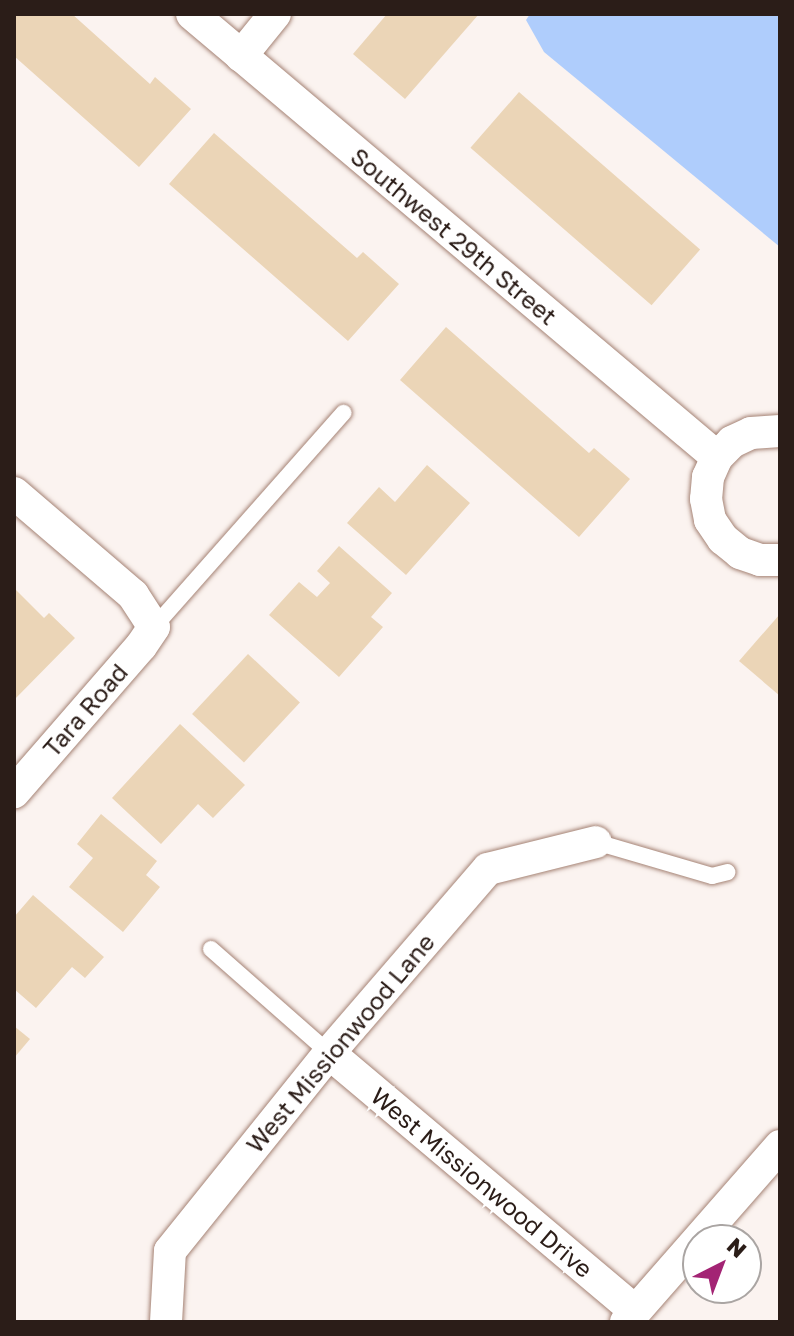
<!DOCTYPE html>
<style>
body{margin:0}
#map{position:relative;width:794px;height:1336px;overflow:hidden;background:#fbf3f0;font-family:"Golos Text",sans-serif}
div>[style]{position:absolute}
.water>*{inset:0;background:#afcdfc}
.building>*{inset:0;background:#ebd5b7;transform-origin:0 0}
.roads{filter:drop-shadow(0 0 2px #a58375) drop-shadow(0 0 2px #a58375)}
.service>*{height:16px;margin:-8px;padding:0 8px;transform-origin:8px;border-radius:8px;background:#fff}
.minor>*{height:32px;margin:-16px;padding:0 16px;transform-origin:16px;border-radius:16px;background:#fff}
span{translate:-50% -50%;white-space:nowrap;text-align:center;line-height:1.15;-webkit-text-stroke:8px #fff;paint-order:stroke}
.street-label{font-size:24px;color:#2b1d18}
.frame{position:absolute;inset:0;border:16px solid #2b1d18;pointer-events:none}
.north{position:absolute;left:682px;top:1224px;width:80px;height:80px;box-sizing:border-box;background:#fff;border:2px solid #aaa5a3;border-radius:50%;rotate:42deg;font-size:22px;font-weight:700;line-height:32px;text-align:center;color:#2b1d18}
.north::after{content:'';display:block;margin:auto;width:28px;height:36px;background:#a32474;clip-path:polygon(50% 0,100% 100%,50% 72%,0 100%)}
</style>
<div id="map">
<div class="water">
<div style="clip-path:polygon(530px 14px,780px 14px,780px 247px,544px 52px,526px 20px)"></div>
</div>
<div class="building">
<div style="clip-path:polygon(14px 14px,72px 14px,150px 84px,155px 77px,191px 109px,139px 167px,14px 56px)"></div>
<div style="clip-path:polygon(387px 14px,479px 14px,405px 99px,353px 54px)"></div>
<div style="left:519px;top:92px;width:240px;height:74px;rotate:41deg"></div>
<div style="clip-path:polygon(214px 133px,357px 258px,363px 252px,399px 284px,348px 341px,169px 184px)"></div>
<div style="clip-path:polygon(446px 327px,589px 453px,594px 448px,630px 479px,579px 537px,400px 380px)"></div>
<div style="clip-path:polygon(427px 465px,470px 503px,406px 575px,347px 523px,379px 487px,395px 502px)"></div>
<div style="clip-path:polygon(339px 546px,392px 593px,371px 617px,383px 627px,339px 677px,269px 615px,299px 582px,317px 597px,330px 583px,317px 571px)"></div>
<div style="clip-path:polygon(14px 588px,44px 618px,49px 613px,75px 638px,14px 700px)"></div>
<div style="clip-path:polygon(780px 614px,780px 696px,739px 661px)"></div>
<div style="left:248px;top:654px;width:71px;height:82px;rotate:43deg"></div>
<div style="clip-path:polygon(180px 724px,245px 785px,213px 818px,198px 804px,161px 844px,112px 798px)"></div>
<div style="clip-path:polygon(101px 814px,157px 861px,146px 875px,160px 887px,123px 932px,69px 887px,93px 858px,77px 844px)"></div>
<div style="clip-path:polygon(33px 895px,104px 957px,85px 978px,72px 967px,36px 1008px,14px 989px,14px 917px)"></div>
<div style="clip-path:polygon(14px 1026px,30px 1039px,14px 1058px)"></div>
</div>
<div class="roads">
<div class="service">
<div style="left:154px;top:627px;width:286px;rotate:-48.5deg"></div>
<div style="left:596px;top:842px;width:121px;rotate:16.3deg"></div>
<div style="left:712px;top:876px;width:16px;rotate:-14deg"></div>
<div style="left:211px;top:949px;width:157px;rotate:41.4deg"></div>
</div>
<div class="minor">
<div style="left:192px;top:14px;width:687px;rotate:40.16deg"></div>
<div style="left:241px;top:56px;width:54px;rotate:-51deg"></div>
<div style="left:780px;top:431px;width:29px;rotate:176deg"></div>
<div style="left:751px;top:433px;width:21px;rotate:155deg"></div>
<div style="left:732px;top:442px;width:21px;rotate:135deg"></div>
<div style="left:717px;top:457px;width:22px;rotate:114deg"></div>
<div style="left:708px;top:477px;width:22px;rotate:95deg"></div>
<div style="left:706px;top:499px;width:21px;rotate:79deg"></div>
<div style="left:710px;top:520px;width:23px;rotate:56deg"></div>
<div style="left:723px;top:539px;width:22px;rotate:39deg"></div>
<div style="left:740px;top:553px;width:21px;rotate:19deg"></div>
<div style="left:760px;top:560px;width:20px"></div>
<div style="left:14px;top:493px;width:157px;rotate:40.6deg"></div>
<div style="left:133px;top:595px;width:38px;rotate:57deg"></div>
<div style="left:154px;top:627px;width:23px;rotate:124deg"></div>
<div style="left:141px;top:646px;width:194px;rotate:131deg"></div>
<div style="left:329px;top:1053px;width:400px;rotate:40.1deg"></div>
<div style="left:166px;top:1322px;width:71px;rotate:-86.8deg"></div>
<div style="left:170px;top:1251px;width:254px;rotate:-51.2deg"></div>
<div style="left:329px;top:1053px;width:243px;rotate:-49.2deg"></div>
<div style="left:488px;top:869px;width:111px;rotate:-14deg"></div>
<div style="left:626px;top:1322px;width:234px;rotate:-48.8deg"></div>
</div>
</div>
<div class="street-label">
<span style="left:454px;top:236px;rotate:40deg">Southwest 29th Street</span>
<span style="left:85px;top:710px;rotate:-49deg">Tara Road</span>
<span style="left:340px;top:1043px;rotate:-50deg">West Missionwood Lane</span>
<span style="left:482px;top:1182px;rotate:40deg">West Missionwood Drive</span>
</div>
<div class="frame"></div>
<div class="north">N</div>
</div>
